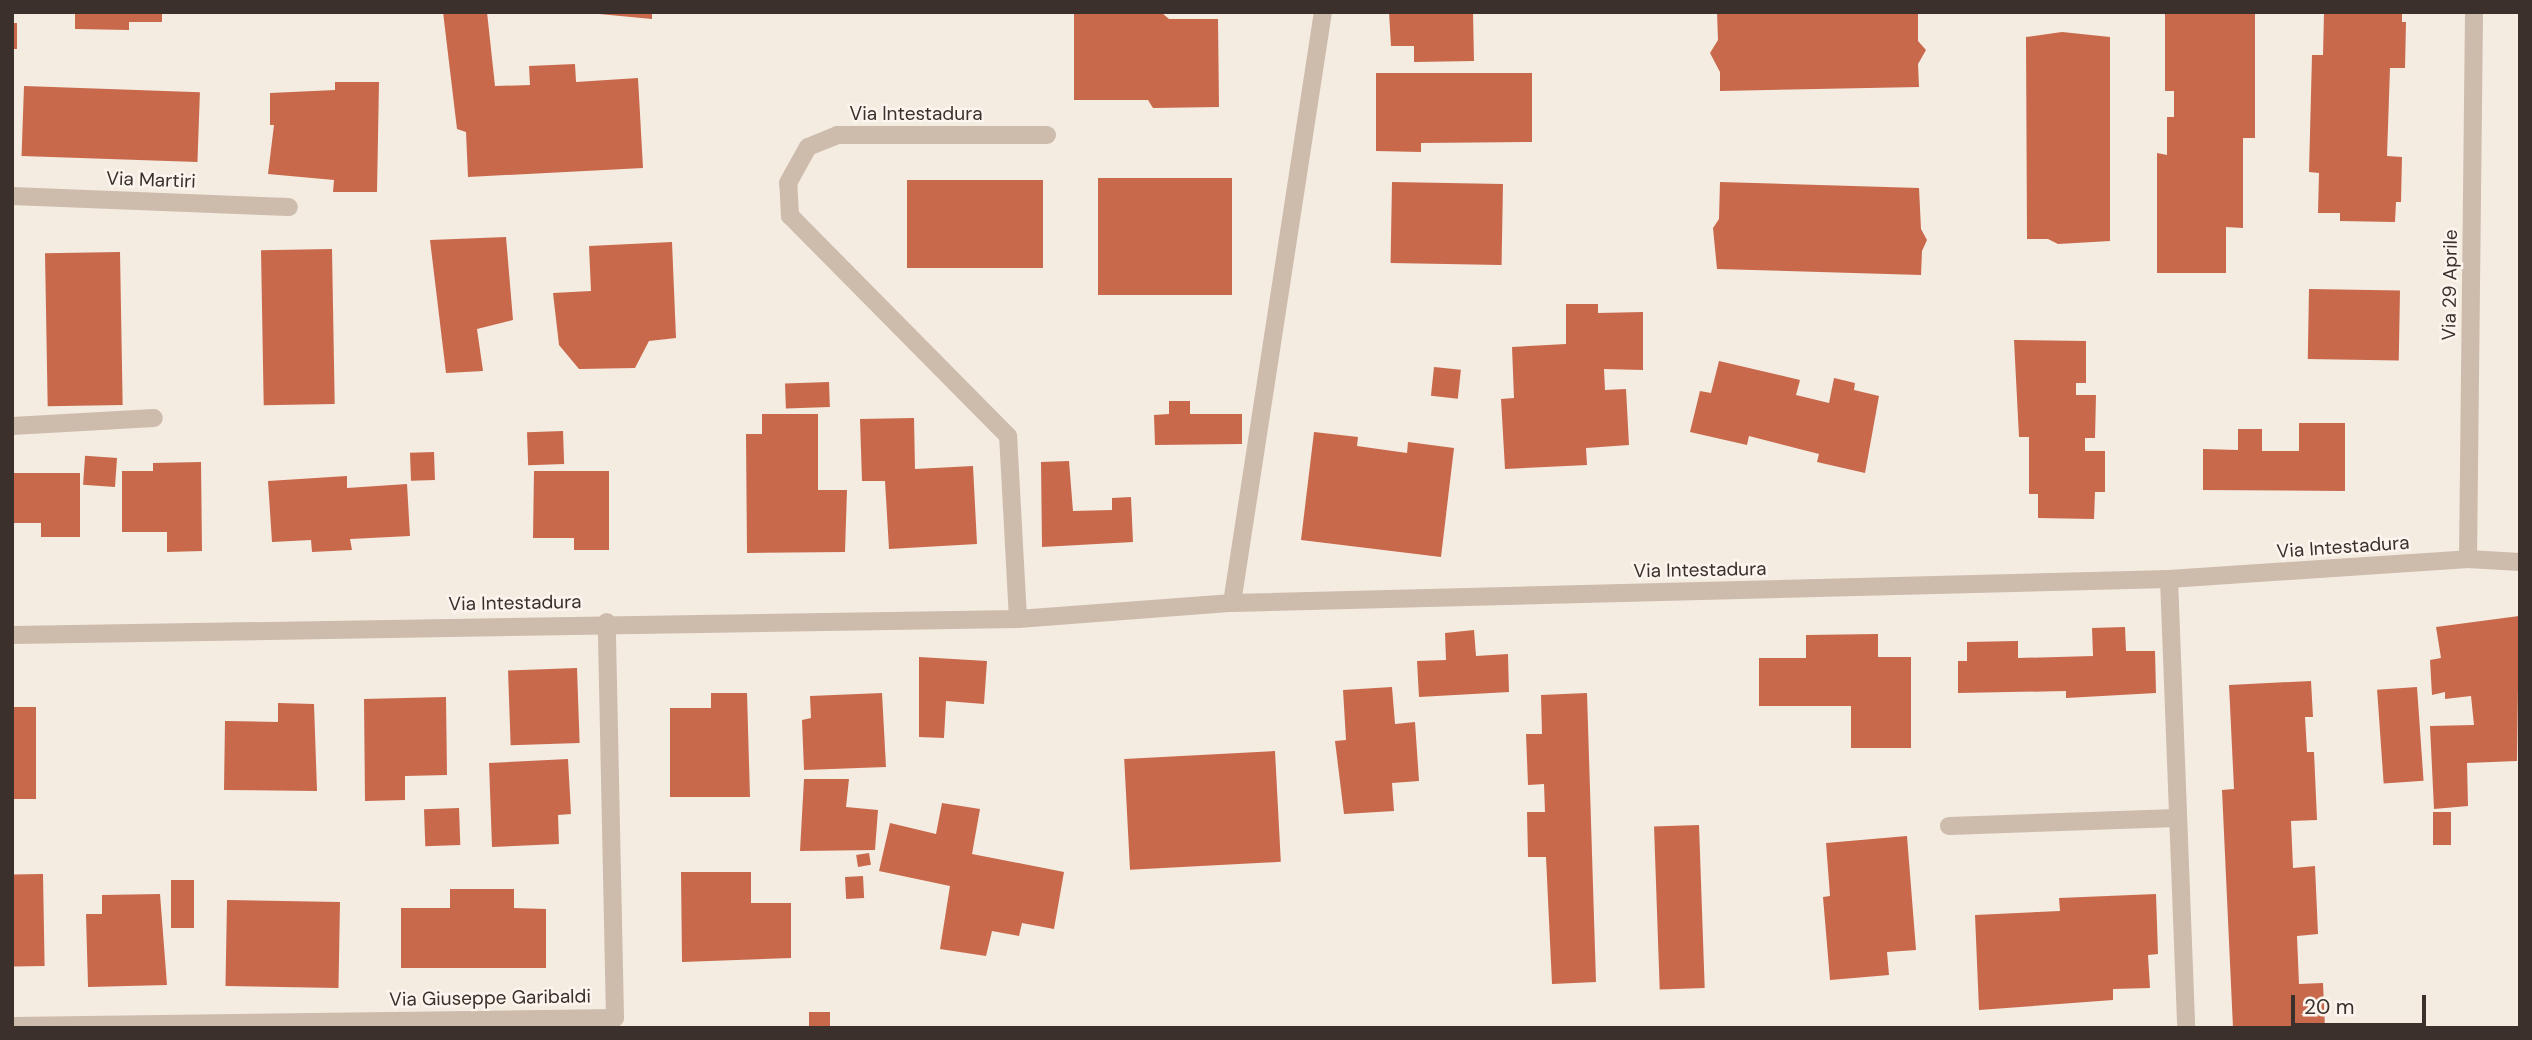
<!DOCTYPE html>
<style>
body{margin:0}
#map{position:relative;width:2532px;height:1040px;overflow:hidden;background:#f4ebe1;font-family:"DM Sans",sans-serif}
div>[style]{position:absolute}
.building>*{inset:0;background:#c8694b;transform-origin:0 0}
.minor>*{height:18px;margin:-9px;padding:0 9px;transform-origin:9px;border-radius:9px;background:#cdbbac}
span{translate:-50% -50%;white-space:nowrap;text-align:center;line-height:1.15;-webkit-text-stroke:5px #fbf5ee;paint-order:stroke}
.street-label{font-size:19px;color:#3b302b}
.frame{position:absolute;inset:0;border:14px solid #3b302b;pointer-events:none}
.scale{position:absolute;left:2291px;top:995px;width:135px;height:32px;box-sizing:border-box;border:4px solid #3b302b;border-top:0;padding-left:9px;font-size:21px;line-height:24px;white-space:nowrap;color:#3b302b;-webkit-text-stroke:5px #fbf5ee;paint-order:stroke}
</style>
<div id="map">
<div class="building">
<div style="clip-path:polygon(75px 12px,162px 12px,162px 22px,129px 22px,129px 30px,75px 29px)"></div>
<div style="clip-path:polygon(443px 12px,487px 12px,495px 86px,530px 85px,529px 66px,575px 64px,576px 82px,638px 78px,643px 168px,468px 177px,466px 132px,457px 129px)"></div>
<div style="clip-path:polygon(578px 12px,652px 12px,652px 19px)"></div>
<div style="clip-path:polygon(1389px 12px,1473px 12px,1474px 61px,1414px 62px,1414px 46px,1391px 46px)"></div>
<div style="clip-path:polygon(1717px 12px,1918px 12px,1918px 41px,1926px 50px,1918px 64px,1919px 87px,1720px 91px,1720px 72px,1710px 53px,1718px 40px)"></div>
<div style="clip-path:polygon(2165px 12px,2255px 12px,2255px 138px,2243px 138px,2243px 228px,2226px 227px,2226px 273px,2157px 273px,2157px 153px,2167px 155px,2167px 117px,2174px 117px,2174px 91px,2165px 91px)"></div>
<div style="clip-path:polygon(2402px 12px,2402px 22px,2406px 22px,2405px 68px,2390px 68px,2387px 156px,2402px 157px,2401px 202px,2396px 202px,2395px 222px,2340px 221px,2340px 213px,2318px 213px,2319px 173px,2309px 172px,2312px 55px,2323px 55px,2324px 13px)"></div>
<div style="clip-path:polygon(1074px 13px,1162px 13px,1169px 19px,1218px 19px,1219px 107px,1153px 108px,1148px 100px,1074px 100px)"></div>
<div style="left:12px;top:23px;width:5px;height:26px"></div>
<div style="clip-path:polygon(2062px 32px,2110px 37px,2110px 241px,2058px 244px,2048px 239px,2027px 239px,2026px 37px)"></div>
<div style="clip-path:polygon(1376px 73px,1532px 73px,1532px 142px,1421px 143px,1421px 152px,1376px 151px)"></div>
<div style="clip-path:polygon(335px 82px,379px 82px,377px 192px,333px 192px,334px 180px,268px 174px,274px 125px,270px 125px,270px 93px,335px 90px)"></div>
<div style="left:24px;top:86px;width:176px;height:70px;rotate:2deg"></div>
<div style="left:1098px;top:178px;width:134px;height:117px"></div>
<div style="left:907px;top:180px;width:136px;height:88px"></div>
<div style="left:1392px;top:182px;width:111px;height:81px;rotate:1deg"></div>
<div style="clip-path:polygon(1720px 182px,1919px 188px,1921px 229px,1927px 240px,1922px 251px,1921px 275px,1717px 269px,1713px 228px,1719px 219px)"></div>
<div style="clip-path:polygon(506px 237px,513px 320px,477px 329px,483px 371px,446px 373px,430px 240px)"></div>
<div style="clip-path:polygon(672px 242px,676px 338px,649px 341px,635px 368px,579px 369px,559px 345px,553px 293px,591px 291px,589px 246px)"></div>
<div style="left:332px;top:249px;width:155px;height:71px;rotate:89deg"></div>
<div style="left:120px;top:252px;width:153px;height:75px;rotate:89deg"></div>
<div style="left:2309px;top:289px;width:91px;height:70px;rotate:1deg"></div>
<div style="clip-path:polygon(1566px 304px,1598px 304px,1598px 313px,1643px 312px,1643px 370px,1604px 369px,1605px 390px,1626px 389px,1629px 445px,1586px 448px,1587px 465px,1505px 469px,1501px 399px,1514px 398px,1512px 347px,1566px 344px)"></div>
<div style="clip-path:polygon(2014px 340px,2086px 341px,2086px 383px,2076px 383px,2076px 395px,2096px 395px,2095px 438px,2085px 438px,2085px 451px,2105px 451px,2105px 492px,2095px 492px,2094px 519px,2038px 518px,2038px 494px,2029px 494px,2029px 437px,2019px 437px)"></div>
<div style="clip-path:polygon(1719px 361px,1800px 380px,1796px 395px,1829px 403px,1834px 378px,1855px 383px,1854px 390px,1879px 396px,1865px 473px,1817px 462px,1819px 454px,1749px 436px,1747px 445px,1690px 432px,1700px 391px,1711px 393px)"></div>
<div style="left:1434px;top:367px;width:27px;height:29px;rotate:6deg"></div>
<div style="left:829px;top:382px;width:25px;height:44px;rotate:88deg"></div>
<div style="clip-path:polygon(1169px 401px,1190px 401px,1190px 414px,1242px 414px,1242px 444px,1155px 445px,1154px 415px,1169px 414px)"></div>
<div style="clip-path:polygon(762px 414px,818px 414px,818px 490px,847px 490px,845px 552px,747px 553px,746px 434px,762px 434px)"></div>
<div style="clip-path:polygon(914px 418px,915px 469px,973px 466px,977px 544px,889px 549px,885px 481px,862px 481px,860px 419px)"></div>
<div style="clip-path:polygon(2299px 423px,2345px 423px,2345px 491px,2203px 490px,2203px 449px,2238px 450px,2238px 429px,2262px 429px,2262px 451px,2299px 451px)"></div>
<div style="left:563px;top:431px;width:33px;height:36px;rotate:88deg"></div>
<div style="clip-path:polygon(1314px 432px,1358px 437px,1357px 446px,1407px 453px,1408px 442px,1454px 448px,1441px 557px,1301px 540px)"></div>
<div style="left:434px;top:452px;width:28px;height:24px;rotate:88deg"></div>
<div style="left:117px;top:458px;width:29px;height:32px;rotate:94deg"></div>
<div style="clip-path:polygon(1069px 461px,1073px 511px,1112px 510px,1112px 498px,1131px 497px,1133px 542px,1042px 547px,1041px 462px)"></div>
<div style="clip-path:polygon(201px 462px,202px 551px,167px 552px,167px 532px,122px 532px,122px 471px,153px 471px,153px 463px)"></div>
<div style="clip-path:polygon(534px 471px,609px 471px,609px 550px,574px 550px,574px 538px,533px 538px)"></div>
<div style="clip-path:polygon(12px 473px,80px 473px,80px 537px,41px 537px,41px 523px,12px 523px)"></div>
<div style="clip-path:polygon(347px 476px,347px 488px,407px 484px,410px 536px,350px 539px,352px 550px,312px 552px,311px 540px,272px 542px,268px 481px)"></div>
<div style="clip-path:polygon(2519px 616px,2517px 761px,2467px 763px,2468px 806px,2434px 809px,2430px 726px,2474px 725px,2471px 696px,2445px 699px,2445px 692px,2432px 695px,2430px 660px,2441px 658px,2436px 627px)"></div>
<div style="clip-path:polygon(2125px 627px,2126px 651px,2155px 651px,2156px 693px,2066px 698px,2066px 691px,1958px 693px,1958px 661px,1967px 661px,1967px 642px,2018px 641px,2018px 658px,2093px 656px,2092px 628px)"></div>
<div style="clip-path:polygon(1474px 630px,1476px 656px,1508px 654px,1509px 692px,1419px 697px,1417px 661px,1446px 660px,1445px 633px)"></div>
<div style="clip-path:polygon(1878px 634px,1878px 657px,1911px 657px,1911px 748px,1851px 748px,1851px 706px,1759px 706px,1759px 658px,1806px 658px,1806px 635px)"></div>
<div style="clip-path:polygon(919px 657px,987px 661px,984px 704px,946px 701px,944px 738px,919px 737px)"></div>
<div style="left:577px;top:668px;width:75px;height:69px;rotate:88deg"></div>
<div style="clip-path:polygon(2311px 681px,2313px 717px,2305px 717px,2307px 752px,2314px 752px,2317px 820px,2291px 821px,2293px 868px,2315px 866px,2318px 934px,2297px 936px,2299px 984px,2323px 983px,2325px 1028px,2233px 1028px,2222px 790px,2234px 789px,2229px 685px)"></div>
<div style="clip-path:polygon(1392px 687px,1395px 724px,1415px 722px,1419px 781px,1392px 783px,1394px 811px,1344px 814px,1335px 741px,1346px 740px,1343px 690px)"></div>
<div style="left:2417px;top:687px;width:94px;height:40px;rotate:86deg"></div>
<div style="clip-path:polygon(711px 693px,747px 693px,750px 797px,670px 797px,670px 708px,711px 708px)"></div>
<div style="clip-path:polygon(882px 693px,886px 767px,804px 770px,802px 720px,811px 718px,810px 696px)"></div>
<div style="clip-path:polygon(1587px 693px,1596px 982px,1552px 984px,1546px 857px,1528px 857px,1527px 812px,1545px 812px,1544px 784px,1528px 785px,1526px 734px,1542px 734px,1541px 695px)"></div>
<div style="clip-path:polygon(446px 697px,447px 775px,405px 776px,405px 800px,365px 801px,364px 699px)"></div>
<div style="clip-path:polygon(278px 703px,314px 704px,317px 791px,224px 790px,225px 721px,278px 722px)"></div>
<div style="left:12px;top:707px;width:24px;height:92px"></div>
<div style="left:1275px;top:751px;width:111px;height:151px;rotate:87deg"></div>
<div style="clip-path:polygon(568px 759px,571px 814px,558px 815px,559px 844px,492px 847px,489px 763px)"></div>
<div style="clip-path:polygon(804px 779px,849px 779px,846px 807px,878px 810px,875px 850px,800px 851px)"></div>
<div style="clip-path:polygon(942px 803px,980px 809px,972px 854px,1064px 872px,1054px 929px,1022px 923px,1019px 936px,992px 931px,986px 956px,940px 949px,950px 886px,879px 871px,890px 823px,936px 834px)"></div>
<div style="left:459px;top:808px;width:37px;height:35px;rotate:88deg"></div>
<div style="left:2433px;top:812px;width:18px;height:33px"></div>
<div style="left:1699px;top:825px;width:163px;height:45px;rotate:88deg"></div>
<div style="clip-path:polygon(1907px 836px,1916px 950px,1887px 952px,1889px 975px,1830px 980px,1823px 897px,1830px 896px,1826px 843px)"></div>
<div style="left:869px;top:853px;width:12px;height:13px;rotate:81deg"></div>
<div style="clip-path:polygon(681px 872px,751px 872px,751px 903px,791px 903px,791px 958px,682px 962px)"></div>
<div style="left:43px;top:874px;width:92px;height:31px;rotate:89deg"></div>
<div style="left:863px;top:876px;width:22px;height:18px;rotate:87deg"></div>
<div style="left:194px;top:880px;width:48px;height:23px;rotate:90deg"></div>
<div style="clip-path:polygon(450px 889px,514px 889px,514px 908px,546px 909px,546px 968px,401px 968px,401px 908px,450px 908px)"></div>
<div style="clip-path:polygon(160px 894px,167px 985px,88px 987px,86px 914px,102px 914px,102px 895px)"></div>
<div style="clip-path:polygon(2156px 894px,2158px 954px,2148px 955px,2150px 988px,2113px 989px,2113px 1000px,1979px 1010px,1975px 915px,2060px 911px,2059px 898px)"></div>
<div style="left:227px;top:900px;width:113px;height:86px;rotate:1deg"></div>
<div style="left:809px;top:1012px;width:21px;height:16px"></div>
</div>
<div class="minor">
<div style="left:12px;top:196px;width:277px;rotate:2.3deg"></div>
<div style="left:12px;top:426px;width:142px;rotate:-3.2deg"></div>
<div style="left:2468px;top:559px;width:547px;rotate:-89.37deg"></div>
<div style="left:2169px;top:579px;width:449px;rotate:87.8deg"></div>
<div style="left:1232px;top:603px;width:598px;rotate:-81.25deg"></div>
<div style="left:1018px;top:619px;width:183px;rotate:-93.1deg"></div>
<div style="left:1008px;top:436px;width:310px;rotate:-134.7deg"></div>
<div style="left:790px;top:216px;width:33px;rotate:-93deg"></div>
<div style="left:788px;top:183px;width:41px;rotate:-60.9deg"></div>
<div style="left:808px;top:147px;width:31px;rotate:-22deg"></div>
<div style="left:837px;top:135px;width:210px"></div>
<div style="left:12px;top:635px;width:1006px;rotate:-0.91deg"></div>
<div style="left:1018px;top:619px;width:215px;rotate:-4.3deg"></div>
<div style="left:1232px;top:603px;width:937px;rotate:-1.47deg"></div>
<div style="left:2169px;top:579px;width:300px;rotate:-3.8deg"></div>
<div style="left:2468px;top:559px;width:52px;rotate:3.3deg"></div>
<div style="left:1949px;top:826px;width:228px;rotate:-2deg"></div>
<div style="left:12px;top:1026px;width:603px;rotate:-0.76deg"></div>
<div style="left:615px;top:1018px;width:396px;rotate:-91.2deg"></div>
</div>
<div class="street-label">
<span style="left:916px;top:114px">Via Intestadura</span>
<span style="left:151px;top:180px;rotate:2deg">Via Martiri</span>
<span style="left:2450px;top:285px;rotate:-89deg">Via 29 Aprile</span>
<span style="left:2343px;top:547px;rotate:-4deg">Via Intestadura</span>
<span style="left:1700px;top:570px;rotate:-1deg">Via Intestadura</span>
<span style="left:515px;top:603px;rotate:-1deg">Via Intestadura</span>
<span style="left:490px;top:998px;rotate:-1deg">Via Giuseppe Garibaldi</span>
</div>
<div class="frame"></div>
<div class="scale">20 m</div>
</div>
